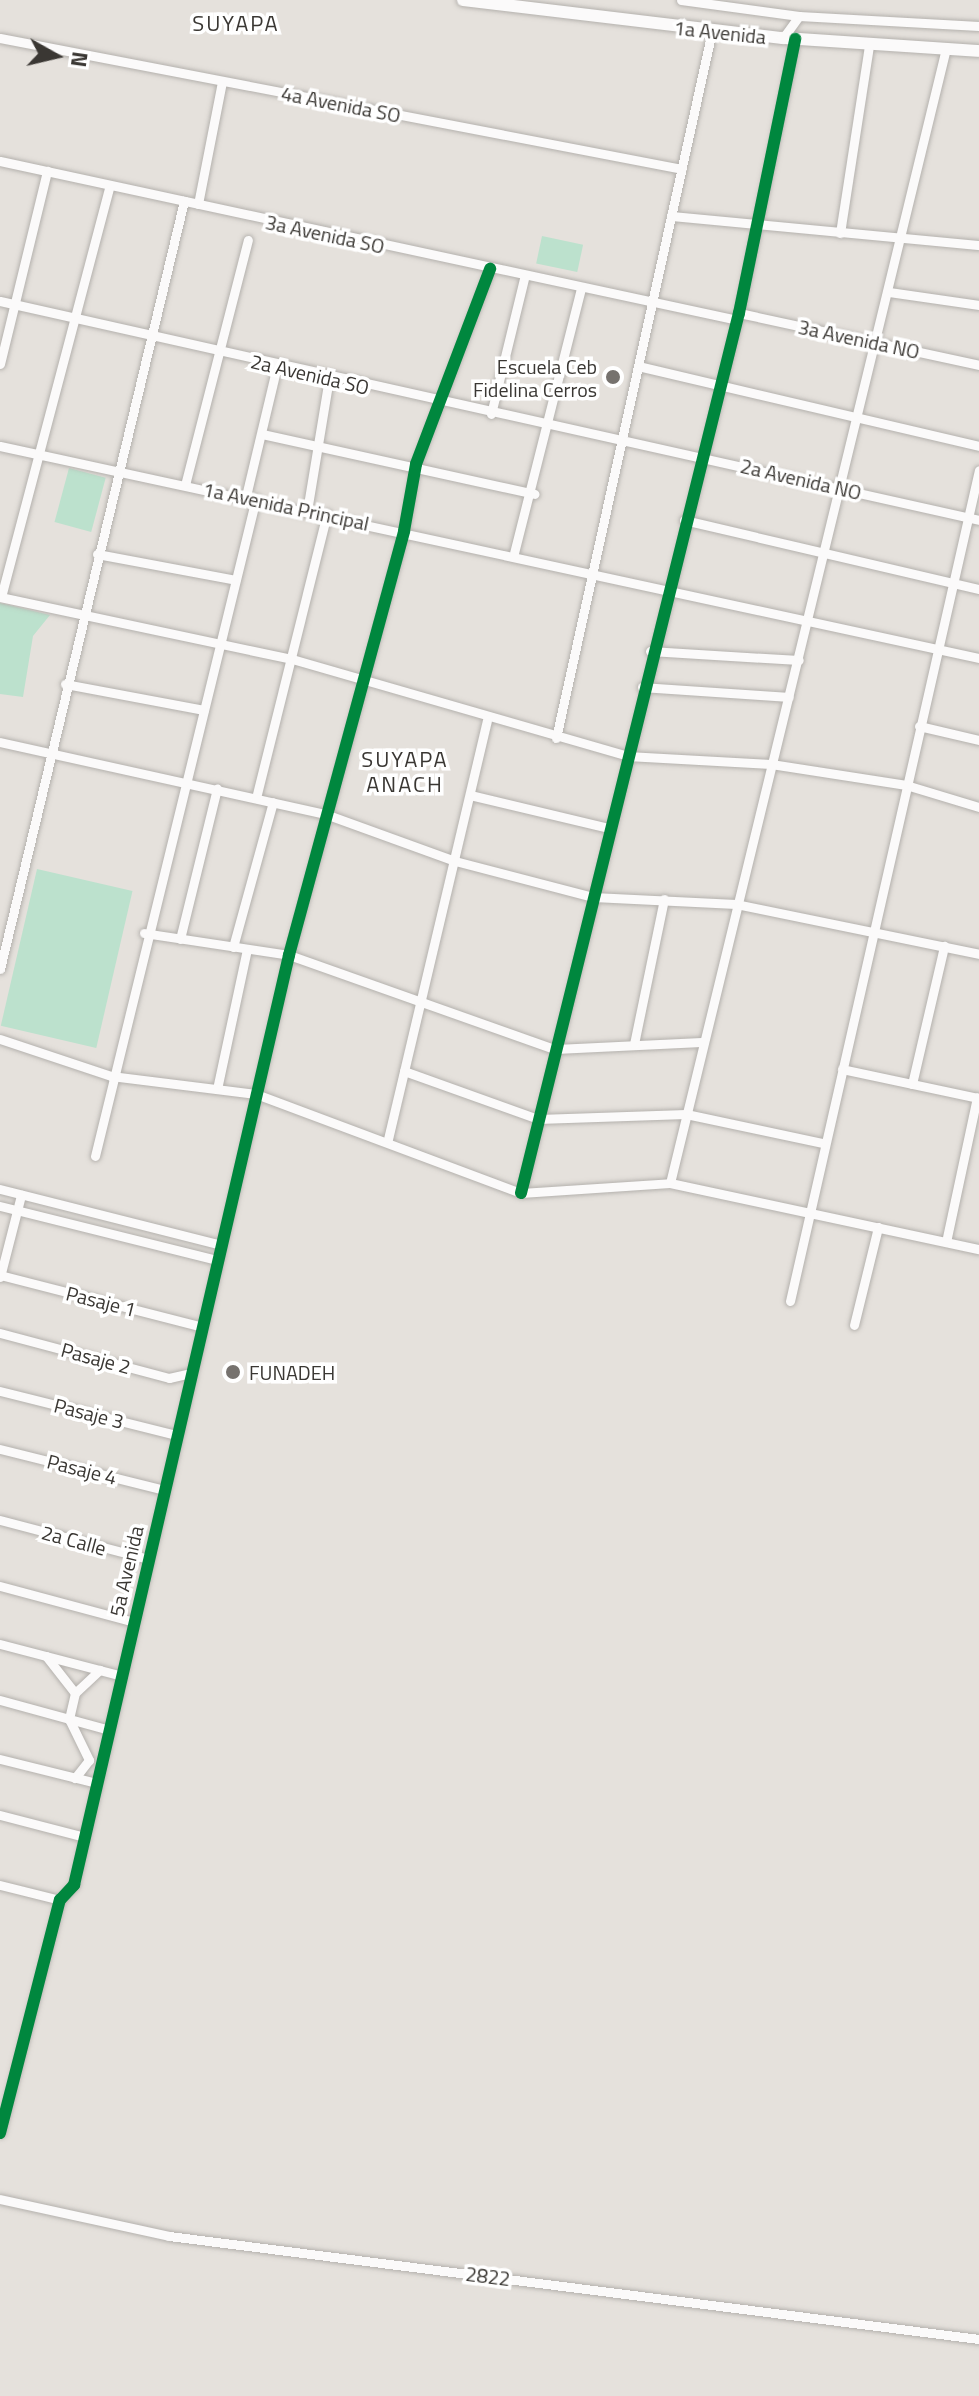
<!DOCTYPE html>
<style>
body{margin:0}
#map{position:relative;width:979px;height:2396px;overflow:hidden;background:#e5e1dc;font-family:"Titillium Web",sans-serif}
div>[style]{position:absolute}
.green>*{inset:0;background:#bce1cd;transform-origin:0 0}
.roads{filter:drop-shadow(0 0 2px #b4b1ad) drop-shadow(0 0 2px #b4b1ad)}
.minor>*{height:9px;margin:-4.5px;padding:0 4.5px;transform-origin:4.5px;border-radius:4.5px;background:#fbfafa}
.tertiary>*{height:12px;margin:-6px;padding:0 6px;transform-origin:6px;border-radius:6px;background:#fbfafa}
.cycleway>*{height:12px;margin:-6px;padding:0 6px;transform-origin:6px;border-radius:6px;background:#00873e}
.dots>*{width:22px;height:22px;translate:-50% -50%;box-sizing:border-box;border:4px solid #fff;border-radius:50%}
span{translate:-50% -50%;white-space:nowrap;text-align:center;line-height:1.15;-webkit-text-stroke:7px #fff;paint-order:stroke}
.street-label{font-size:20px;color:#3a3733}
.poi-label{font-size:20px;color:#3a3733}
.right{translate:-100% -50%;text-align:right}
.left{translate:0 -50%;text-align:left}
.neighbourhood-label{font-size:22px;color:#3a3733;letter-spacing:2px}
.north{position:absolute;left:16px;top:16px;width:80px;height:80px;-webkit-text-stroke:6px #fff;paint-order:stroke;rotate:98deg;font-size:22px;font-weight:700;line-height:32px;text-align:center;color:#3a3733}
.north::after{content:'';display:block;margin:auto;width:28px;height:36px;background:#3a3733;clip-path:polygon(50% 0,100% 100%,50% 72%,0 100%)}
</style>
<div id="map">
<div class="green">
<div style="left:542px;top:236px;width:42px;height:28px;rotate:12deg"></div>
<div style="left:69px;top:468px;width:38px;height:56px;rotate:15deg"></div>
<div style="clip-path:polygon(0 603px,50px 615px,33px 636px,23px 697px,0 694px)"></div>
<div style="left:37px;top:869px;width:98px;height:161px;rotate:13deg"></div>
</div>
<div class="roads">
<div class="minor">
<div style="left:681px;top:0;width:119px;rotate:7.7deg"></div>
<div style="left:0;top:38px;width:694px;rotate:10.87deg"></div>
<div style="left:783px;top:38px;width:27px;rotate:-54deg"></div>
<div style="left:799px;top:16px;width:180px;rotate:3.2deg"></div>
<div style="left:0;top:161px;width:754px;rotate:12.17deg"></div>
<div style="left:198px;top:204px;width:124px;rotate:-78.9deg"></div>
<div style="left:671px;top:216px;width:309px;rotate:5.4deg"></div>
<div style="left:840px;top:233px;width:189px;rotate:-81.2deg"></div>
<div style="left:889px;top:292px;width:91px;rotate:8.2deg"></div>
<div style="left:0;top:301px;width:1003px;rotate:12.61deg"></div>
<div style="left:739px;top:313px;width:246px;rotate:12.2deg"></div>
<div style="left:0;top:364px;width:199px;rotate:-76.3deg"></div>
<div style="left:638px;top:366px;width:350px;rotate:13.2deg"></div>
<div style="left:491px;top:414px;width:143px;rotate:-76.3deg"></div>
<div style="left:262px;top:434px;width:279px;rotate:12.4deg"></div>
<div style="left:0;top:446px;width:1002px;rotate:12.22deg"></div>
<div style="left:185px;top:485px;width:253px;rotate:-75.6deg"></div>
<div style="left:246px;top:496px;width:134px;rotate:-76.6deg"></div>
<div style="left:307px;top:511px;width:135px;rotate:-80.6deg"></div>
<div style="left:684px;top:520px;width:303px;rotate:13.2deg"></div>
<div style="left:514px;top:553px;width:272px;rotate:-75.8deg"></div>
<div style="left:97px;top:554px;width:141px;rotate:10.6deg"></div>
<div style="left:0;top:597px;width:299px;rotate:12deg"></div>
<div style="left:292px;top:659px;width:349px;rotate:16.1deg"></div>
<div style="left:627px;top:756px;width:144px;rotate:3.2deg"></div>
<div style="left:771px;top:764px;width:137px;rotate:8.8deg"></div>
<div style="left:906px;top:785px;width:76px;rotate:16.8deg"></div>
<div style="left:1px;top:597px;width:426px;rotate:-75.2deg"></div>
<div style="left:650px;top:651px;width:149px;rotate:3.5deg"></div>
<div style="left:65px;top:684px;width:141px;rotate:10.6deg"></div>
<div style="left:642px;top:687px;width:147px;rotate:3.9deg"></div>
<div style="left:919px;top:726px;width:62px;rotate:13.1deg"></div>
<div style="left:556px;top:738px;width:724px;rotate:-77.56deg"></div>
<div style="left:0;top:742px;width:336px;rotate:12.5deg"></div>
<div style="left:328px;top:815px;width:135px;rotate:19.9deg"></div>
<div style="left:455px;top:861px;width:143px;rotate:14.6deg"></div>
<div style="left:593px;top:897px;width:143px;rotate:2.8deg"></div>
<div style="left:736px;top:904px;width:248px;rotate:11.6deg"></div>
<div style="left:470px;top:795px;width:143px;rotate:13.4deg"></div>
<div style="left:256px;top:798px;width:293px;rotate:-76deg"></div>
<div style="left:144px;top:933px;width:147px;rotate:8.6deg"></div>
<div style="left:289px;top:955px;width:282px;rotate:19.5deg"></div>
<div style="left:555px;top:1049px;width:147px;rotate:-2.7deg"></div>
<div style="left:180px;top:939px;width:155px;rotate:-76.2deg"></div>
<div style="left:233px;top:947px;width:150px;rotate:-74.6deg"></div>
<div style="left:0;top:969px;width:790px;rotate:-76.53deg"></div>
<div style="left:0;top:1039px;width:117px;rotate:18.4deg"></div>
<div style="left:111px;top:1076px;width:146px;rotate:7.1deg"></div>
<div style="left:256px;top:1094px;width:283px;rotate:20.5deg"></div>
<div style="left:521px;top:1193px;width:149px;rotate:-3.8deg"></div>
<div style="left:670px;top:1183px;width:316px;rotate:12.1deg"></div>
<div style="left:634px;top:1044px;width:148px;rotate:-78.3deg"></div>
<div style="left:842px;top:1069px;width:140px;rotate:12deg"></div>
<div style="left:404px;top:1071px;width:142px;rotate:19.7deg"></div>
<div style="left:538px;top:1119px;width:148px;rotate:-1.9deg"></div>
<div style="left:686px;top:1114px;width:140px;rotate:12deg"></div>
<div style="left:912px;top:1084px;width:142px;rotate:-76.9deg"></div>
<div style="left:217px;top:1089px;width:143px;rotate:-77.9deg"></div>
<div style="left:388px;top:1139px;width:430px;rotate:-76.7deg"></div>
<div style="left:95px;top:1156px;width:677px;rotate:-76.25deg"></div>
<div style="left:670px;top:1183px;width:1164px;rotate:-76.33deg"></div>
<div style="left:0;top:1189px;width:228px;rotate:14.2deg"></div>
<div style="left:521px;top:1193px;width:907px;rotate:-76.09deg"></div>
<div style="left:739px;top:313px;width:280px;rotate:-78.4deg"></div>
<div style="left:0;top:1206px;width:224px;rotate:14deg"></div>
<div style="left:946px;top:1242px;width:148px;rotate:-77.9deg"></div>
<div style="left:0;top:1275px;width:209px;rotate:14.4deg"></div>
<div style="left:0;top:1277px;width:85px;rotate:-75.6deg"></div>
<div style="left:790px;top:1301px;width:852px;rotate:-77.19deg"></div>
<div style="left:854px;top:1325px;width:101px;rotate:-76.2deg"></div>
<div style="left:0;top:1333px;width:175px;rotate:14.9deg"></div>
<div style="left:169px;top:1378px;width:23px;rotate:-13deg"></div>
<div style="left:0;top:1391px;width:182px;rotate:14deg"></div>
<div style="left:0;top:1449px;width:170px;rotate:14deg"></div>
<div style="left:0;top:1520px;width:154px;rotate:14.7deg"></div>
<div style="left:0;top:1586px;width:139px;rotate:15deg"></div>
<div style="left:0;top:1644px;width:126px;rotate:14.7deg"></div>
<div style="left:46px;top:1656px;width:47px;rotate:51.9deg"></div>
<div style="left:75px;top:1693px;width:27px;rotate:103deg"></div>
<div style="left:69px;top:1719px;width:46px;rotate:64deg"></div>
<div style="left:89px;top:1760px;width:23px;rotate:128deg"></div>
<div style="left:75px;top:1693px;width:34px;rotate:-43deg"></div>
<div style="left:0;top:1700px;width:114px;rotate:15.3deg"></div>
<div style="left:0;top:1759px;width:100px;rotate:13.9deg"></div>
<div style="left:0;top:1815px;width:88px;rotate:14.5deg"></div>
<div style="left:0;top:1885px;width:62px;rotate:14deg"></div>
<div style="left:0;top:2133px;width:241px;rotate:-75.6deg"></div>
<div style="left:60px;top:1900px;width:21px;rotate:-47deg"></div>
<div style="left:74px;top:1885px;width:955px;rotate:-76.98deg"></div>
<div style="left:289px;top:955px;width:439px;rotate:-74.8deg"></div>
<div style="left:404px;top:531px;width:68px;rotate:-79.8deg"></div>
<div style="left:416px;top:464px;width:209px;rotate:-69.2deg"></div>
<div style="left:0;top:2199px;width:173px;rotate:12.3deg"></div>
<div style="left:169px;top:2236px;width:817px;rotate:7.25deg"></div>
</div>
<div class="tertiary">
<div style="left:463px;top:0;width:322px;rotate:6.8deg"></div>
<div style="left:783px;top:38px;width:196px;rotate:3.8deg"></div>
</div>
</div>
<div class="cycleway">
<div style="left:521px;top:1193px;width:907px;rotate:-76.09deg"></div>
<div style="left:739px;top:313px;width:280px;rotate:-78.4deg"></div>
<div style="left:0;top:2133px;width:241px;rotate:-75.6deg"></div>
<div style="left:60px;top:1900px;width:21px;rotate:-47deg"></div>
<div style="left:74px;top:1885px;width:955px;rotate:-76.98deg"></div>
<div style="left:289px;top:955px;width:439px;rotate:-74.8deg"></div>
<div style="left:404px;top:531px;width:68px;rotate:-79.8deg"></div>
<div style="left:416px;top:464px;width:209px;rotate:-69.2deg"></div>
</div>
<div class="dots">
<div style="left:613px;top:377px;background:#76726e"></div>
<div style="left:233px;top:1372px;background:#76726e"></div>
</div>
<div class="street-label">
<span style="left:720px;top:32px;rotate:6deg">1a Avenida</span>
<span style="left:341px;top:104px;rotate:11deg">4a Avenida SO</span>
<span style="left:325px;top:234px;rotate:12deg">3a Avenida SO</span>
<span style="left:859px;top:339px;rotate:12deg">3a Avenida NO</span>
<span style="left:310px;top:374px;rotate:13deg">2a Avenida SO</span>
<span style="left:801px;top:479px;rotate:13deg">2a Avenida NO</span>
<span style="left:286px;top:506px;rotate:12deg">1a Avenida Principal</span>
<span style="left:101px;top:1301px;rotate:14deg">Pasaje 1</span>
<span style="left:96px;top:1358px;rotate:15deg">Pasaje 2</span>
<span style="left:89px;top:1413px;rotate:14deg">Pasaje 3</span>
<span style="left:82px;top:1469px;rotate:14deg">Pasaje 4</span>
<span style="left:74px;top:1540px;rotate:15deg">2a Calle</span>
<span style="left:126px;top:1571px;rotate:-77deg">5a Avenida</span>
<span style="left:488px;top:2276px;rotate:7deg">2822</span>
</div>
<div class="poi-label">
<span class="right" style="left:597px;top:378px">Escuela Ceb<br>Fidelina Cerros</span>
<span class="left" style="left:249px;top:1372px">FUNADEH</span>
</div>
<div class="neighbourhood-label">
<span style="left:236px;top:24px">SUYAPA</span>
<span style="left:405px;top:772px">SUYAPA<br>ANACH</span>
</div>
<div class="north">N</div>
</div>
